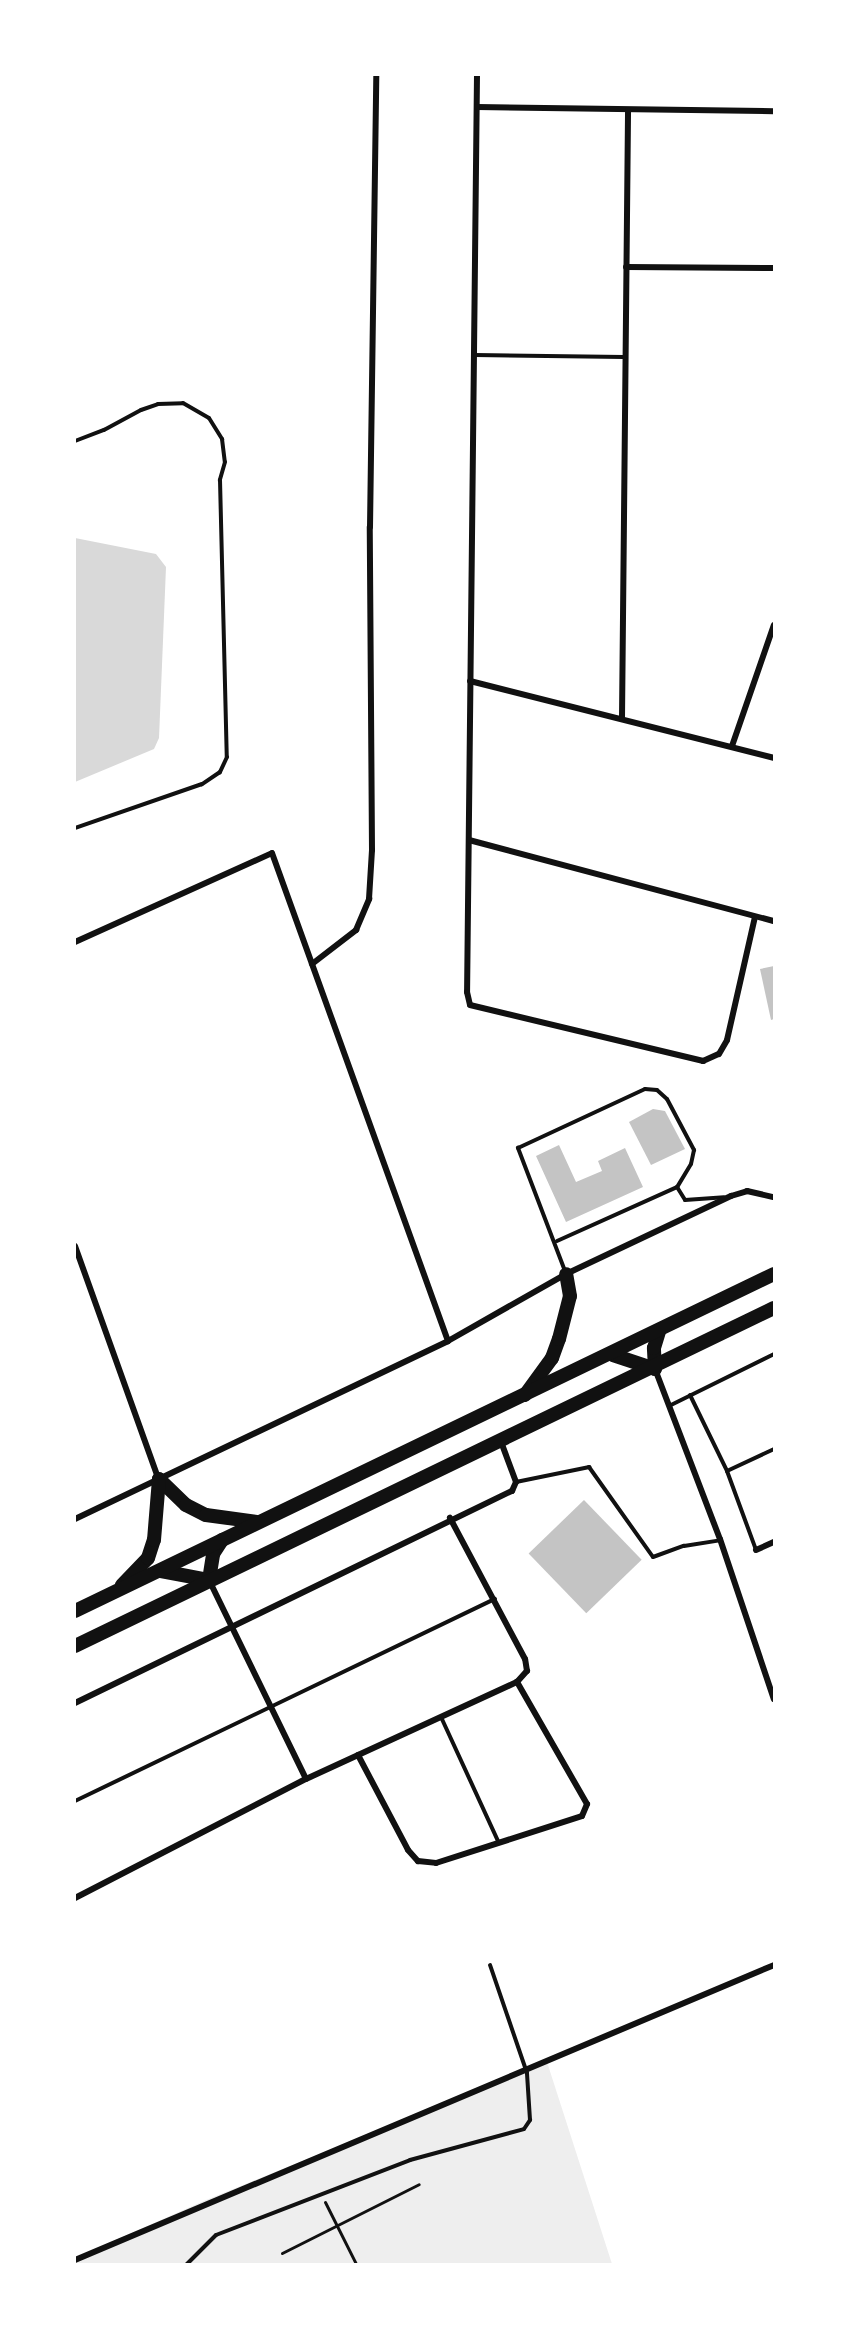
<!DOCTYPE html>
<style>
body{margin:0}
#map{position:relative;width:849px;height:2339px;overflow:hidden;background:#fff;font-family:Arial,sans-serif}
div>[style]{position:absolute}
.green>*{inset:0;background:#eee}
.water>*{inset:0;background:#d9d9d9}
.building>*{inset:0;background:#c4c4c4;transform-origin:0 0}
.path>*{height:3px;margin:-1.5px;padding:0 1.5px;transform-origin:1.5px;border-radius:1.5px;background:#111}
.service>*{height:4px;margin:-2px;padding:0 2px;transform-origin:2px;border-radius:2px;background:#111}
.minor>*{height:6px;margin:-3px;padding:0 3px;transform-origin:3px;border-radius:3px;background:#111}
.trunk>*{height:14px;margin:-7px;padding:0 7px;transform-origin:7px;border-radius:7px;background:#111}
span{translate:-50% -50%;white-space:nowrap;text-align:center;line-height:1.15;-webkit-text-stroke:5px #fff;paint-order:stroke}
.frame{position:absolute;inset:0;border:76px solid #fff;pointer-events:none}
</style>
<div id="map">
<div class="green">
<div style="clip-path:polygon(547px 2062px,612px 2264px,75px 2264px,75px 2258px,206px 2200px)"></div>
</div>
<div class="water">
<div style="clip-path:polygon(75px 538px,156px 554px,166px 567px,159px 738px,154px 749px,75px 782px)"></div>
</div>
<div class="building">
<div style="clip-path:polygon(774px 966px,774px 1019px,771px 1020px,760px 969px)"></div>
<div style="clip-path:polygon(653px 1109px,665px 1111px,685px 1149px,651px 1165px,629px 1122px)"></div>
<div style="clip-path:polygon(559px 1145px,576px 1182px,602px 1171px,598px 1161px,625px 1148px,643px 1187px,566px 1222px,536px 1156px)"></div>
<div style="left:584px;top:1500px;width:83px;height:77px;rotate:46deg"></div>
</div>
<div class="path">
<div style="left:325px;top:2202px;width:69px;rotate:63.4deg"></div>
<div style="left:282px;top:2253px;width:153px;rotate:-26.7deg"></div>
</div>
<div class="service">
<div style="left:475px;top:355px;width:149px;rotate:0.8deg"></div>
<div style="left:75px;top:441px;width:31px;rotate:-21deg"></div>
<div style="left:104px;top:430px;width:42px;rotate:-28.4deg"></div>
<div style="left:141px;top:410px;width:18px;rotate:-19deg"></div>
<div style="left:158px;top:404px;width:25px;rotate:-2deg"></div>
<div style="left:183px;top:403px;width:30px;rotate:30deg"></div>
<div style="left:209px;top:418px;width:25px;rotate:58deg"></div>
<div style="left:222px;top:439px;width:23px;rotate:83deg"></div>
<div style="left:225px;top:462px;width:19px;rotate:106deg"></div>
<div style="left:220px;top:480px;width:277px;rotate:88.6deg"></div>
<div style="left:227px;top:757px;width:17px;rotate:115deg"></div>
<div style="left:220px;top:772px;width:22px;rotate:146deg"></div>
<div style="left:202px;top:784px;width:134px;rotate:160.9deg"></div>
<div style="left:557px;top:1241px;width:132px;rotate:-24.2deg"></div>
<div style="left:565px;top:1271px;width:132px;rotate:-110.9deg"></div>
<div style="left:518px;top:1148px;width:140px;rotate:-24.9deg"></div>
<div style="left:645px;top:1089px;width:12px;rotate:5deg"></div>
<div style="left:657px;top:1090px;width:13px;rotate:42deg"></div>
<div style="left:667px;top:1099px;width:58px;rotate:62.1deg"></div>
<div style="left:694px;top:1150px;width:14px;rotate:102deg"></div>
<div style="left:691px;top:1164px;width:27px;rotate:121deg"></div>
<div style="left:677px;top:1187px;width:15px;rotate:58deg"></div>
<div style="left:685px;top:1200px;width:39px;rotate:-4deg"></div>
<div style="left:690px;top:1395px;width:85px;rotate:64deg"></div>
<div style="left:727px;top:1471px;width:84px;rotate:69.8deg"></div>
<div style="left:671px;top:1405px;width:115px;rotate:-26.3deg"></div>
<div style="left:727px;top:1471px;width:52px;rotate:-25.1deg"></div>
<div style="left:516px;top:1482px;width:75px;rotate:-11.6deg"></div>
<div style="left:589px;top:1467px;width:110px;rotate:54.6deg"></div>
<div style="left:653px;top:1557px;width:33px;rotate:-20deg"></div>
<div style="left:684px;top:1546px;width:36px;rotate:-9deg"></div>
<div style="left:441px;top:1717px;width:136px;rotate:65.3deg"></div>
<div style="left:75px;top:1801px;width:466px;rotate:-25.7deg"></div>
<div style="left:187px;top:2264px;width:41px;rotate:-45deg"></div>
<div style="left:216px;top:2235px;width:208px;rotate:-21.1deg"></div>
<div style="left:410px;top:2160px;width:118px;rotate:-15.2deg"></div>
<div style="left:524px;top:2129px;width:11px;rotate:-56deg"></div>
<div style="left:530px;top:2120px;width:47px;rotate:-93.7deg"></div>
<div style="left:527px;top:2073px;width:114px;rotate:-108.9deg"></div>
</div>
<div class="minor">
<div style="left:477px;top:75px;width:917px;rotate:90.62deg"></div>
<div style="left:467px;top:992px;width:13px;rotate:77deg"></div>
<div style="left:470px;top:1005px;width:240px;rotate:13.5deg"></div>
<div style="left:703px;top:1061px;width:17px;rotate:-24deg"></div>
<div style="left:719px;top:1054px;width:16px;rotate:-60deg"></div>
<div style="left:727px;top:1040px;width:126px;rotate:-77.2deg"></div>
<div style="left:477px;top:107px;width:297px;rotate:0.8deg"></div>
<div style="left:626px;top:267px;width:148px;rotate:0.4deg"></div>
<div style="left:470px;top:681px;width:314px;rotate:14.2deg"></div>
<div style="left:622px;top:718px;width:608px;rotate:-89.43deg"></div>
<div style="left:732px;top:746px;width:128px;rotate:-70.9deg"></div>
<div style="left:469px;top:840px;width:316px;rotate:14.9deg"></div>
<div style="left:75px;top:942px;width:216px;rotate:-24.3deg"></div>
<div style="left:272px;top:853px;width:519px;rotate:70.17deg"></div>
<div style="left:312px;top:964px;width:56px;rotate:-37.7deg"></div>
<div style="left:356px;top:930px;width:34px;rotate:-67deg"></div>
<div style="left:369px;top:899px;width:49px;rotate:-86.5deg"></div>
<div style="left:372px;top:850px;width:323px;rotate:-90.4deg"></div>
<div style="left:370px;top:527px;width:452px;rotate:-89.2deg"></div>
<div style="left:75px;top:1246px;width:246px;rotate:70.3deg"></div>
<div style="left:655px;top:1369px;width:182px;rotate:69.1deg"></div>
<div style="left:720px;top:1539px;width:169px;rotate:71.4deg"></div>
<div style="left:75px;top:1519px;width:413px;rotate:-25.5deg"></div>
<div style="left:448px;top:1341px;width:136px;rotate:-29.6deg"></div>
<div style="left:566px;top:1274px;width:183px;rotate:-25.3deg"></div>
<div style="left:731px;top:1196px;width:17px;rotate:-17deg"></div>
<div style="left:747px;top:1191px;width:28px;rotate:13deg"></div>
<div style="left:756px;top:1550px;width:20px;rotate:-24deg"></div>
<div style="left:209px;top:1580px;width:221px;rotate:64deg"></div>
<div style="left:75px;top:1703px;width:486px;rotate:-25.9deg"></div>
<div style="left:512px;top:1491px;width:10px;rotate:-66deg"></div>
<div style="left:516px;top:1482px;width:46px;rotate:-110.4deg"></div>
<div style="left:358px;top:1755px;width:107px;rotate:62.2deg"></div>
<div style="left:408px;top:1850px;width:15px;rotate:48deg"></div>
<div style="left:418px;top:1861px;width:18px;rotate:6deg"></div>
<div style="left:436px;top:1863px;width:153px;rotate:-17.8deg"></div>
<div style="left:582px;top:1816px;width:13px;rotate:-67deg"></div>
<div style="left:587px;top:1804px;width:141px;rotate:-119.8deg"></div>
<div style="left:75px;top:1898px;width:260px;rotate:-27.3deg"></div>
<div style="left:306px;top:1779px;width:232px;rotate:-24.7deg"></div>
<div style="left:517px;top:1682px;width:15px;rotate:-48deg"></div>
<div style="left:527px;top:1671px;width:12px;rotate:-99deg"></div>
<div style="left:525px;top:1659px;width:160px;rotate:-118deg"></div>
<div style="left:75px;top:2260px;width:759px;rotate:-22.88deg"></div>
</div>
<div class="trunk">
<div style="left:613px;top:1355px;width:44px;rotate:18.4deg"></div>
<div style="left:655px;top:1369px;width:21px;rotate:-93deg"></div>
<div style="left:654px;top:1348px;width:17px;rotate:-73deg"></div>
<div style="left:525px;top:1395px;width:46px;rotate:-53.9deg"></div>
<div style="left:552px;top:1358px;width:20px;rotate:-70deg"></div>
<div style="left:559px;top:1339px;width:44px;rotate:-75.7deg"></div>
<div style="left:570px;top:1296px;width:22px;rotate:-100deg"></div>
<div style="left:159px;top:1479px;width:37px;rotate:44deg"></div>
<div style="left:186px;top:1505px;width:22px;rotate:27deg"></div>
<div style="left:206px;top:1515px;width:51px;rotate:7.8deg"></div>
<div style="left:161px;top:1571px;width:49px;rotate:10.6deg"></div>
<div style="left:209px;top:1580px;width:26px;rotate:-81deg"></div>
<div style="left:213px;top:1554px;width:17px;rotate:-57deg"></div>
<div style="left:122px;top:1585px;width:37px;rotate:-46deg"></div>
<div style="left:148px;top:1558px;width:19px;rotate:-72deg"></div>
<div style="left:154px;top:1540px;width:61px;rotate:-85.3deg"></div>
<div style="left:75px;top:1611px;width:776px;rotate:-25.74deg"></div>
<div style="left:75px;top:1646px;width:776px;rotate:-25.81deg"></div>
</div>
<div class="frame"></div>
</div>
